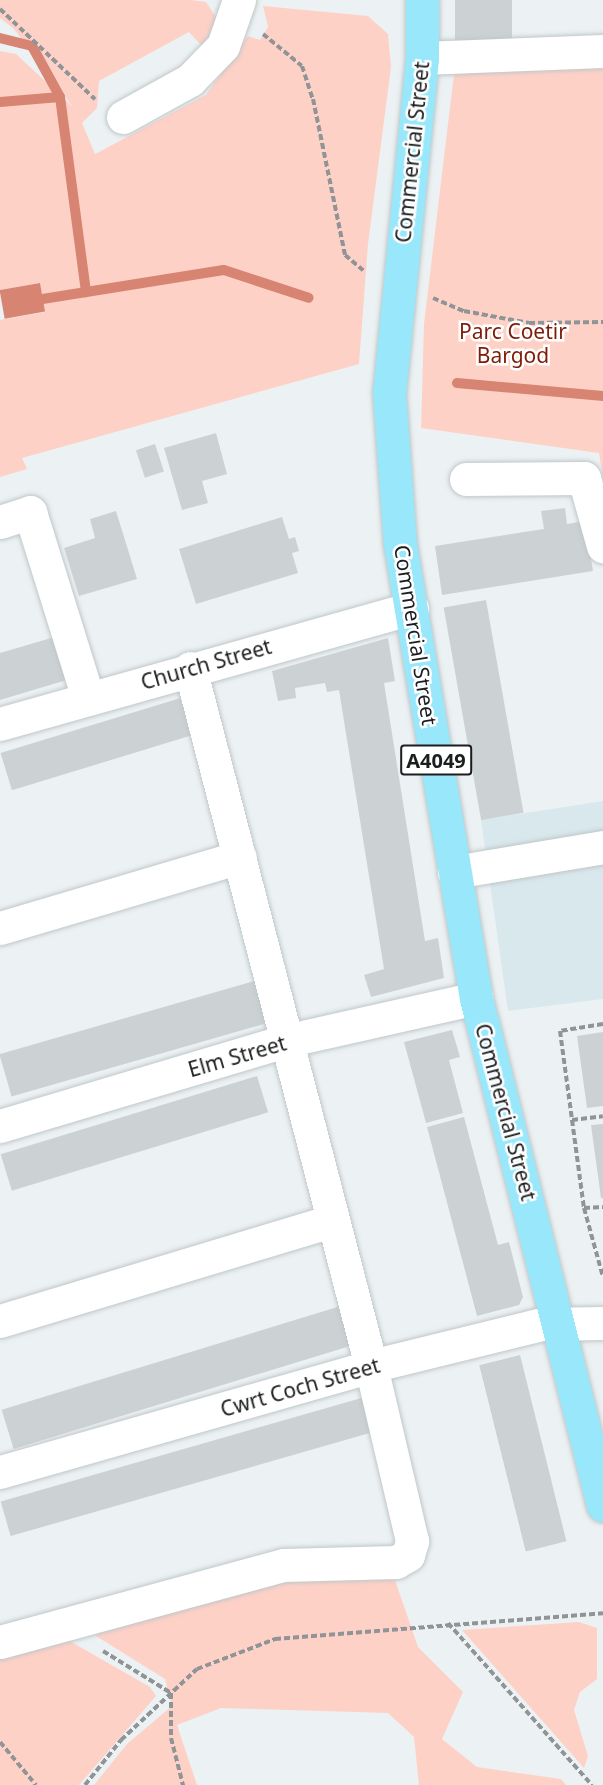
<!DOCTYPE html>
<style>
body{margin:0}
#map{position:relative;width:603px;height:1785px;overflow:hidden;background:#ecf2f4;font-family:"Noto Sans",sans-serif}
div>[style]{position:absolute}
.built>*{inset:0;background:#d9e8ed}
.green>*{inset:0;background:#fed1c7}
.water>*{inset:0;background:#d78473;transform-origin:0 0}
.stream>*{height:10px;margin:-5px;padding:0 5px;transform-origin:5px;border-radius:5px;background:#d78473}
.building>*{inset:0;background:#ccd2d4;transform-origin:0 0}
.path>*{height:4px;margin-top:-2px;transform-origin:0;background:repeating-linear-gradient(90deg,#909496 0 6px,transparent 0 9px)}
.roads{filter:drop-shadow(0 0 2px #c0c7c8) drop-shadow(0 0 2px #c0c7c8)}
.minor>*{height:33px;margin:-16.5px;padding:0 16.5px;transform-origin:16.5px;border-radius:16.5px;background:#fff}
.major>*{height:33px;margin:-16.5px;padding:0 16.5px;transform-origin:16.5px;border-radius:16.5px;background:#98e7fa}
span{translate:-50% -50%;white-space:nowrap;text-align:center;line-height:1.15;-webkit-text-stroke:5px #fff;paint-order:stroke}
.shield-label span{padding:2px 4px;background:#fff;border:2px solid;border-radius:4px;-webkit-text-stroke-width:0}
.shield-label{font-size:20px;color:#1b1d1e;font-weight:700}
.street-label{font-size:21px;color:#1b1d1e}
.park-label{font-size:21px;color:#7f1c09}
</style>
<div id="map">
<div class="built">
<div style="clip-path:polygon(603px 801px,603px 999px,508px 1011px,481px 820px)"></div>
</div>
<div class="green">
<div style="clip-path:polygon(0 0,191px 0,206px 2px,220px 23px,215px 37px,201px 45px,189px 32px,99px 81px,97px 108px,82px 123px,95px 154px,206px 95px,248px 36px,260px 40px,268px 27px,263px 6px,368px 16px,388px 34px,391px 67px,368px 244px,359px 364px,22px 458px,27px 469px,0 477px,0 320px,45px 312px,40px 283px,0 290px,0 51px,16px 54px,73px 107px,14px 29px,0 18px)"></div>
<div style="clip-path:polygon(603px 65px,603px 479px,599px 453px,421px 428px,424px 324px,454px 74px)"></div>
<div style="clip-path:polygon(282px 1578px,395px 1580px,418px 1647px,463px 1692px,442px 1739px,477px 1767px,561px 1779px,566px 1785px,419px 1785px,414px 1737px,388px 1713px,221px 1708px,177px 1725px,197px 1785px,94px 1785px,127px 1744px,172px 1706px,165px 1679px,96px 1636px,103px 1625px)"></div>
<div style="clip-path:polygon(579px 1622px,597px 1628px,597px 1679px,580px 1692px,574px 1710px,588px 1756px,584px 1768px,462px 1630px)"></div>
<div style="clip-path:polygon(61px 1636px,150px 1687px,156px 1696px,79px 1785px,0 1785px,0 1652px)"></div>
</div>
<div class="water">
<div style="left:40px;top:283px;width:29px;height:41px;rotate:80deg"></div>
</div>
<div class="stream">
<div style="left:0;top:38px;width:33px;rotate:14deg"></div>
<div style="left:32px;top:46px;width:58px;rotate:61.2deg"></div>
<div style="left:60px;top:97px;width:197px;rotate:82.4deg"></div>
<div style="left:0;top:102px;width:60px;rotate:-4.8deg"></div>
<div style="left:30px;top:301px;width:196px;rotate:-9.1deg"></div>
<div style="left:224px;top:270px;width:89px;rotate:18.2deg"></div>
<div style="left:457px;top:383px;width:147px;rotate:5.1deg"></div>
</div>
<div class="building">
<div style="left:455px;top:0;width:57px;height:43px"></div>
<div style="clip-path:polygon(216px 433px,227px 474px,202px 481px,208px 503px,182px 510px,164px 448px)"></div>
<div style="left:155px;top:444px;width:29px;height:20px;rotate:72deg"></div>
<div style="clip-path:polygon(565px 508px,567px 524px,585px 521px,593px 571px,442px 595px,435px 546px,544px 529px,541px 511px)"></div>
<div style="clip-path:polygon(116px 511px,137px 579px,79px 596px,64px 548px,95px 538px,90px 519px)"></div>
<div style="clip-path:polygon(282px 517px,289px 539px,295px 537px,299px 551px,292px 553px,298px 573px,196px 604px,179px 549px)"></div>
<div style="left:486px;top:600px;width:216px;height:43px;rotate:80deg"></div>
<div style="clip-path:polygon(58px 636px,70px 679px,0 700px,0 653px)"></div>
<div style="clip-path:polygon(388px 638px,395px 681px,384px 683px,425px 941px,438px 938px,444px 978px,371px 997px,364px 975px,384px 969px,339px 690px,327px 692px,325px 683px,295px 688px,296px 698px,278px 701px,272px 671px)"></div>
<div style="left:187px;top:696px;width:39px;height:195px;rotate:73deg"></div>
<div style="left:258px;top:980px;width:44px;height:269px;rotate:74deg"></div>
<div style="clip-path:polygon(452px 1030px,460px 1057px,449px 1060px,463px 1113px,426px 1123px,404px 1042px)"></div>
<div style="clip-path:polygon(603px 1032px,603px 1106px,587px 1108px,577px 1036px)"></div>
<div style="left:257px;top:1076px;width:38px;height:268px;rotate:73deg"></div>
<div style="clip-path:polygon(464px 1117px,498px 1245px,509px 1242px,523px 1297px,519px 1305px,477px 1316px,427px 1127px)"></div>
<div style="clip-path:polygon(603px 1124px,603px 1198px,601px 1198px,591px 1125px)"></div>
<div style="left:344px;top:1305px;width:41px;height:358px;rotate:73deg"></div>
<div style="left:520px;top:1355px;width:192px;height:42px;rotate:76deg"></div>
<div style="left:365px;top:1397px;width:36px;height:379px;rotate:74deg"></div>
</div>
<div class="path">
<div style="left:0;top:9px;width:131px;rotate:43.5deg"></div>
<div style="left:263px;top:34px;width:50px;rotate:39.4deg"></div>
<div style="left:302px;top:66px;width:35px;rotate:72deg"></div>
<div style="left:313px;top:99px;width:159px;rotate:78.4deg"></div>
<div style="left:345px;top:255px;width:26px;rotate:40deg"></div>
<div style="left:433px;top:298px;width:34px;rotate:23deg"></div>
<div style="left:464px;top:311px;width:66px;rotate:10.5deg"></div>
<div style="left:529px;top:323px;width:74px;rotate:-0.8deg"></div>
<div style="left:603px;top:1024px;width:44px;rotate:170.8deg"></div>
<div style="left:560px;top:1031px;width:179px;rotate:82.3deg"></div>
<div style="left:584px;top:1208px;width:72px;rotate:74.6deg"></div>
<div style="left:572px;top:1120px;width:31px;rotate:-7deg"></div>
<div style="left:584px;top:1208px;width:19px;rotate:-3deg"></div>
<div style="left:448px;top:1623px;width:217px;rotate:48.4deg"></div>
<div style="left:103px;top:1651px;width:80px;rotate:31.7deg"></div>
<div style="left:171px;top:1693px;width:45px;rotate:90deg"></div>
<div style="left:171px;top:1738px;width:49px;rotate:75.7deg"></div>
<div style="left:0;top:1742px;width:56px;rotate:50.1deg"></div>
<div style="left:85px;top:1785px;width:58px;rotate:-51.3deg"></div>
<div style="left:121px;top:1740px;width:104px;rotate:-43.1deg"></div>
<div style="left:197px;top:1669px;width:84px;rotate:-21deg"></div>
<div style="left:275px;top:1639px;width:329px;rotate:-4.5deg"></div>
</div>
<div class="roads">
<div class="minor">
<div style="left:422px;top:58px;width:181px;rotate:-2.2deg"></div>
<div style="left:123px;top:117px;width:77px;rotate:-28.9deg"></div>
<div style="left:190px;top:80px;width:47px;rotate:-45.9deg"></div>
<div style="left:223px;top:46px;width:49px;rotate:-70.8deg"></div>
<div style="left:466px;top:479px;width:118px;rotate:-0.5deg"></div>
<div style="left:584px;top:478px;width:71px;rotate:74.4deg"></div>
<div style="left:0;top:522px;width:32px;rotate:-18deg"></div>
<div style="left:30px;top:512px;width:195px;rotate:72.7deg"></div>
<div style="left:0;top:724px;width:428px;rotate:-15.7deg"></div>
<div style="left:454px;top:872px;width:151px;rotate:-9.5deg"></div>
<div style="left:0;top:928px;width:250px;rotate:-16.5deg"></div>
<div style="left:0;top:1126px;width:297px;rotate:-16.6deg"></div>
<div style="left:285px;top:1041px;width:196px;rotate:-12.7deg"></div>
<div style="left:0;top:1321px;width:347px;rotate:-16.8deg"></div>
<div style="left:0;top:1472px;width:386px;rotate:-15.9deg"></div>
<div style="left:371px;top:1366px;width:176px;rotate:-13.8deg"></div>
<div style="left:542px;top:1324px;width:61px;rotate:-0.9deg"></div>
<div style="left:0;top:1642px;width:293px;rotate:-15.2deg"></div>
<div style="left:283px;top:1565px;width:113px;rotate:-1.5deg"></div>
<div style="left:396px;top:1562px;width:14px;rotate:-30deg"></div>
<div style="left:408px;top:1555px;width:15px;rotate:-74deg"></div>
<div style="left:412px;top:1541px;width:180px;rotate:-103.2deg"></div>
<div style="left:371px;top:1366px;width:721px;rotate:-104.54deg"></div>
</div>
<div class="major">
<div style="left:422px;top:0;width:58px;rotate:90deg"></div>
<div style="left:422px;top:58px;width:336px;rotate:95.6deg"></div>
<div style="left:389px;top:392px;width:152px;rotate:85.9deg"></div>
<div style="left:400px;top:544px;width:460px;rotate:80.5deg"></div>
<div style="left:476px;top:998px;width:523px;rotate:75.94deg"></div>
</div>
</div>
<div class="shield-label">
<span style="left:436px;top:760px">A4049</span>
</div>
<div class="street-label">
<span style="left:412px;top:152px;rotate:-84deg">Commercial Street</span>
<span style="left:416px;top:635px;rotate:81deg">Commercial Street</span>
<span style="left:206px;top:664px;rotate:-16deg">Church Street</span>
<span style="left:237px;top:1056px;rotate:-16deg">Elm Street</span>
<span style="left:506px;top:1112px;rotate:75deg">Commercial Street</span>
<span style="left:300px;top:1387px;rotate:-16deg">Cwrt Coch Street</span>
</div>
<div class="park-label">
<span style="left:513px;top:343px">Parc Coetir<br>Bargod</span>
</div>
</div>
